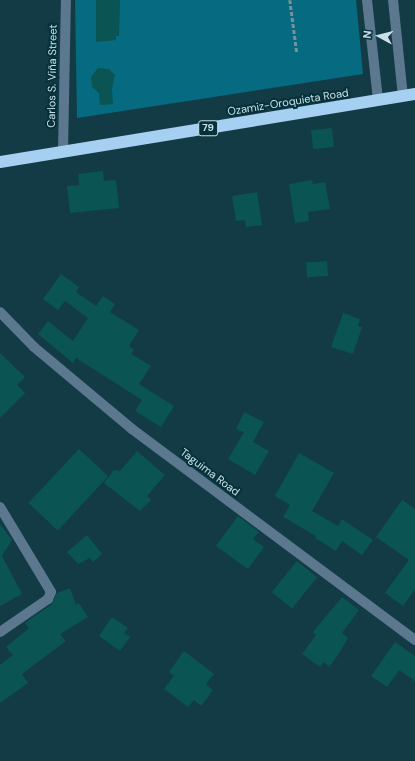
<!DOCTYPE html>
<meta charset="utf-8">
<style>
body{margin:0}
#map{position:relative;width:415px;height:761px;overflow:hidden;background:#123b46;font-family:"DM Sans",sans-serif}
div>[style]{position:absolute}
.green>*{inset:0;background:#066a80}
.building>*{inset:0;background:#0a5453;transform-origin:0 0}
.path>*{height:2.5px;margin-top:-1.25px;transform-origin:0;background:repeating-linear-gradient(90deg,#73929a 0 4px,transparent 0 6px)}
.minor>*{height:10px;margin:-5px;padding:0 5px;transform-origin:5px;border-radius:5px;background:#5b788f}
.highway>*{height:12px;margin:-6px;padding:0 6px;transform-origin:6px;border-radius:6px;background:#a6d0f2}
span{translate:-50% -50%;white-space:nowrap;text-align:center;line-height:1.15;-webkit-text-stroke:4px #05313b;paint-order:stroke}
.shield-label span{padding:1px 3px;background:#05313b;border:1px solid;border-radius:3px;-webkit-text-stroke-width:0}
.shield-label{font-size:10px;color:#cae0e6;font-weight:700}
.street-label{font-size:11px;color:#cae0e6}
.north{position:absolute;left:359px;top:16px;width:40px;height:40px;-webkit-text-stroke:3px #05313b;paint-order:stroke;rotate:277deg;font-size:11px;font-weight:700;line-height:16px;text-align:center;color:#cae0e6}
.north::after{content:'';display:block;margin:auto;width:14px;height:18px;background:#cae0e6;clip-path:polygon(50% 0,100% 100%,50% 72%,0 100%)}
</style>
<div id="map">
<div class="green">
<div style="clip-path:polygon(75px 0,356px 0,363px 74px,77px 118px)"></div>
</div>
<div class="building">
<div style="clip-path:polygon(96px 0,120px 0,119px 36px,116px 36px,116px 40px,96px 42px)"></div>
<div style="clip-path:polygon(98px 68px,109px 69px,115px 75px,112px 89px,113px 104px,100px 105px,99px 93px,92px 87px,91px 77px)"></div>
<div style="left:332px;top:128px;width:19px;height:21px;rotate:84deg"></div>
<div style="clip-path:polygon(103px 171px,104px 181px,116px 180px,119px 208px,70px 213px,67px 186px,79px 185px,78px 174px)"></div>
<div style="clip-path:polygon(312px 180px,313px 184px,325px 182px,330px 209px,308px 212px,309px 221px,295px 223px,289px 184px)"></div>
<div style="clip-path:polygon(257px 192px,262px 225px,246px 227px,245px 220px,236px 221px,232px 196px)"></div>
<div style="left:327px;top:261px;width:15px;height:21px;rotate:86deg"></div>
<div style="clip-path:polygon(61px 274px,79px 287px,76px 292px,96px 306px,103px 296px,115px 304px,110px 312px,139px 330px,129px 346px,134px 350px,131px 354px,151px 366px,139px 384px,174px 406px,161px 427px,135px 411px,142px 400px,76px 358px,73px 363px,38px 334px,48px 321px,73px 341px,88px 318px,65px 301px,58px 310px,43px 299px)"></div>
<div style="clip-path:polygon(343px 313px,360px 319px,358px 326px,362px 327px,353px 354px,331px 347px)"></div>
<div style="clip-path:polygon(0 353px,25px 377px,17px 385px,25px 393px,0 418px)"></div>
<div style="clip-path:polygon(244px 412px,264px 422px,253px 442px,269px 451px,255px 475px,228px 459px,244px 432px,236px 429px)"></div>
<div style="left:79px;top:449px;width:40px;height:74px;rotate:43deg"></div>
<div style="clip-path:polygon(137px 451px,165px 475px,147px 496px,151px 500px,140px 511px,104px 483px,114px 470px,120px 471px)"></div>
<div style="clip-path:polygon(299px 453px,334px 473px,312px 511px,338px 526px,342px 519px,373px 540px,362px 555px,342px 541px,336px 551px,315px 538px,316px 536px,283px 517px,290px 505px,275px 496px)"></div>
<div style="clip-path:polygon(402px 500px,415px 509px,415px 589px,403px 606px,385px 593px,409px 560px,376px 537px)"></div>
<div style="clip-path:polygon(238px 516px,259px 532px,253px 539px,264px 547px,248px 569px,216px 546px)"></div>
<div style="clip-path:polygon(0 524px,12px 540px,2px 556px,22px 594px,0 606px)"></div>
<div style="clip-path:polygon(87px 535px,102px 554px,93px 562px,90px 558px,78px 564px,67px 552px)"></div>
<div style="left:297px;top:561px;width:26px;height:40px;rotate:39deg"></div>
<div style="clip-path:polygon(70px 588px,76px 605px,79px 603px,88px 617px,60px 634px,66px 641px,22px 674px,28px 683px,0 703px,0 665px,13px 655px,6px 647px,29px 628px,25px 623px,52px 604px,57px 593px)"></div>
<div style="clip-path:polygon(342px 597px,359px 610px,342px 633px,348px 638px,338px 655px,329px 667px,324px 662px,320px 667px,302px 654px,316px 635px,313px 632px)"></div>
<div style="clip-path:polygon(112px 617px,128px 628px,124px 633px,130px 637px,120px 651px,99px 636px)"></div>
<div style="clip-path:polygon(395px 642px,415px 656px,415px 681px,399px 670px,387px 687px,371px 676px)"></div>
<div style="clip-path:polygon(184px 651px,214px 674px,206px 684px,213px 690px,201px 706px,194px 700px,188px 707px,164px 689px,174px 676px,169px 672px)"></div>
</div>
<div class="path">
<div style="left:290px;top:0;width:53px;rotate:82.5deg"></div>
</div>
<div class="minor">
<div style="left:367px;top:0;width:101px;rotate:83.7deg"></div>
<div style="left:393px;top:0;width:97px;rotate:84.1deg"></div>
<div style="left:63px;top:152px;width:152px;rotate:-88.9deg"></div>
<div style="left:0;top:312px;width:49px;rotate:45.8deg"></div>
<div style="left:34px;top:347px;width:128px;rotate:39.9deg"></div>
<div style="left:132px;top:429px;width:353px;rotate:36.7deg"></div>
<div style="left:0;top:507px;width:99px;rotate:59deg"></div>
<div style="left:51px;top:592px;width:8px;rotate:113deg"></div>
<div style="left:48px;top:599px;width:58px;rotate:145.5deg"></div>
</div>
<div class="highway">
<div style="left:0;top:162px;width:421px;rotate:-9.3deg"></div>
</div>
<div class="shield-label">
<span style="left:208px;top:128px">79</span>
</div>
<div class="street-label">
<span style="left:52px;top:76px;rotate:-89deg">Carlos S. Viña Street</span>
<span style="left:288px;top:102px;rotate:-9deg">Ozamiz-Oroquieta Road</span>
<span style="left:210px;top:472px;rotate:37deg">Taguima Road</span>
</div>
<div class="north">N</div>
</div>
